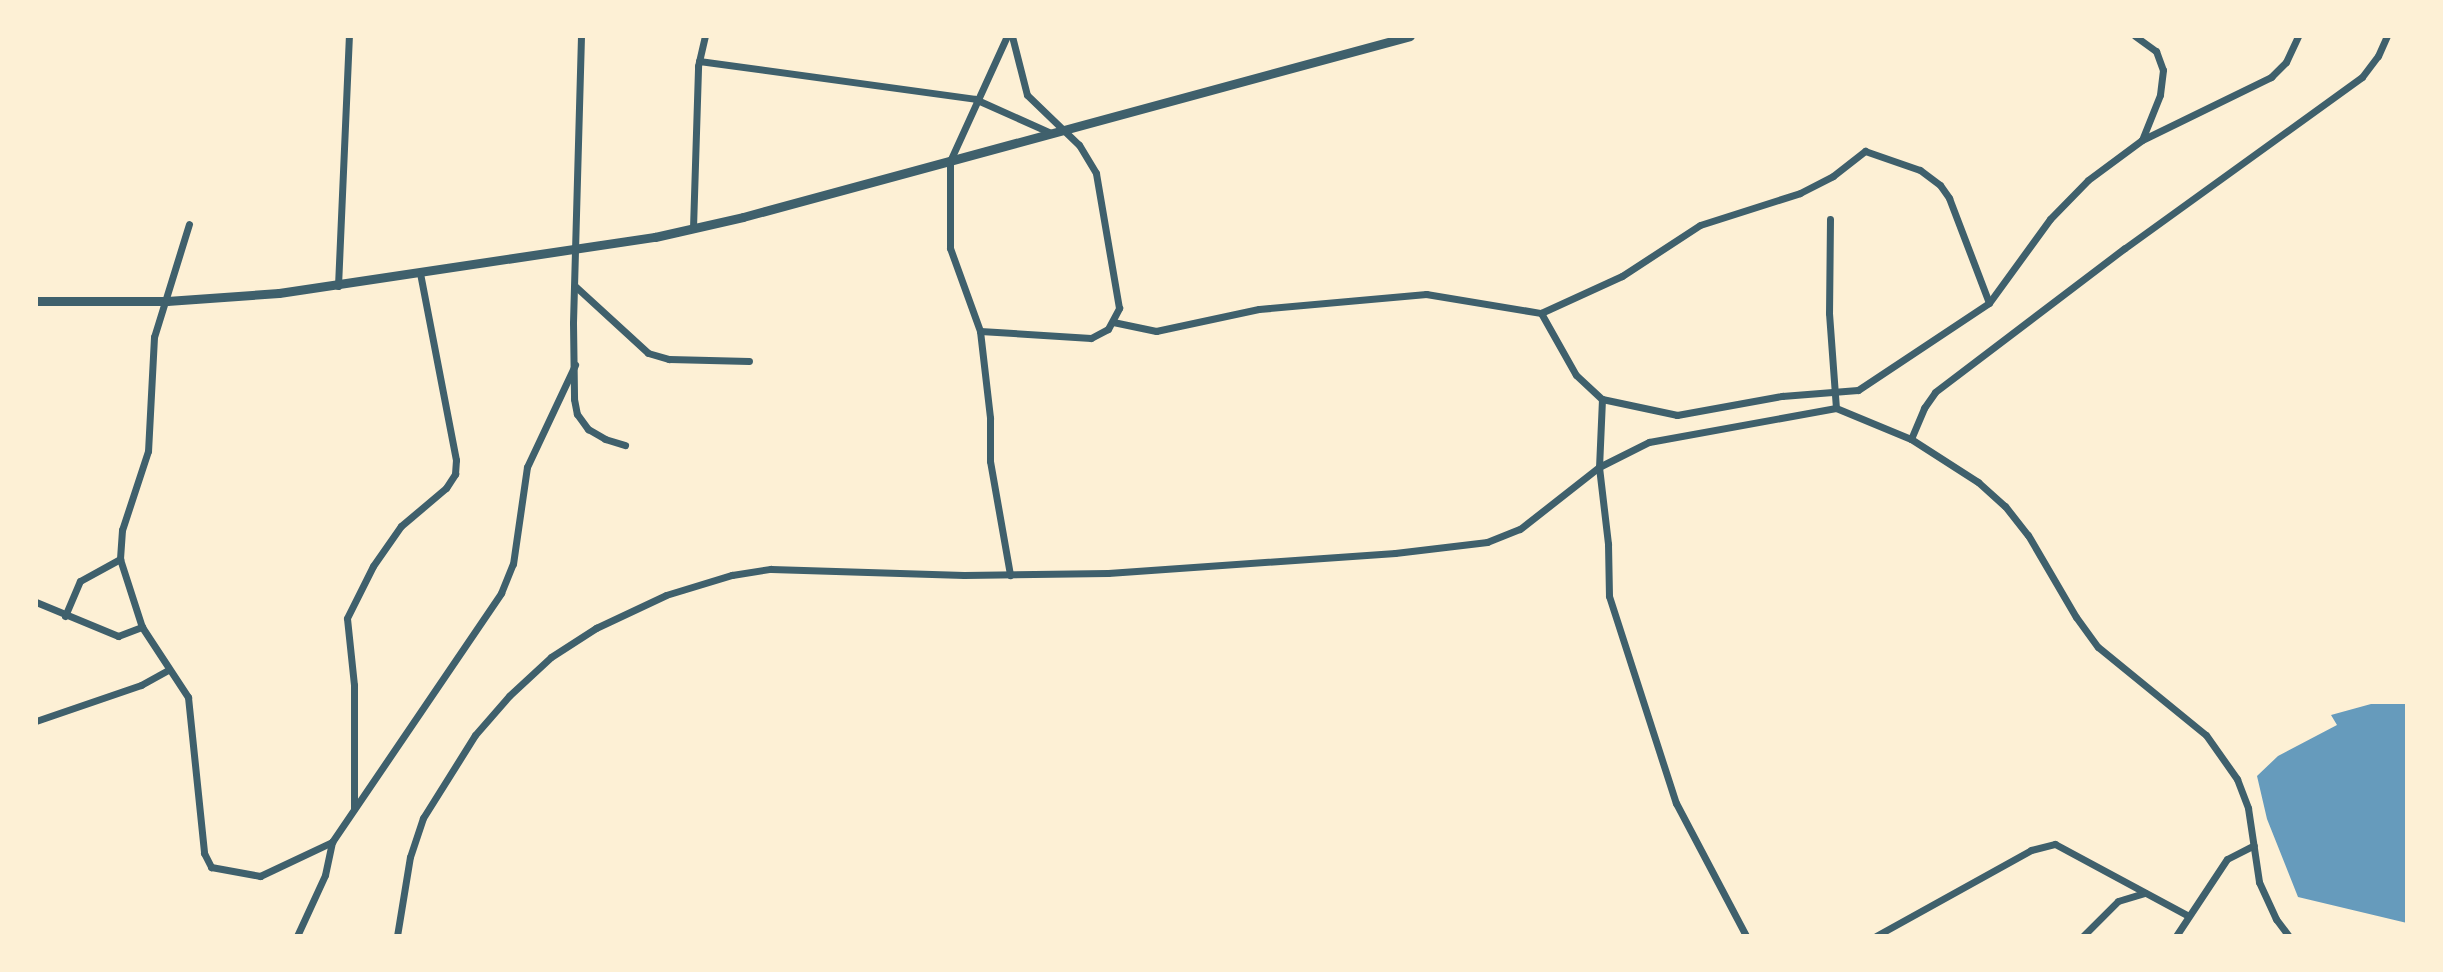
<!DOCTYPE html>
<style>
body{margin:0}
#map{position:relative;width:2443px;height:972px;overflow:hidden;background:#fdf0d5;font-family:"Roboto Condensed",sans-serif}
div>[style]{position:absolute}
.water>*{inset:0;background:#669bbc}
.minor>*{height:7px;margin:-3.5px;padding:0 3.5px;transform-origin:3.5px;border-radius:3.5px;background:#3f606c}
.tertiary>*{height:9px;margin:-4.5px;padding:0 4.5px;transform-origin:4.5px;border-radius:4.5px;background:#3f606c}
span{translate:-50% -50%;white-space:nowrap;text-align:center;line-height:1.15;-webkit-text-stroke:8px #fdf0d5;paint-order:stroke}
.frame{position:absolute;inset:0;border:38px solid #fdf0d5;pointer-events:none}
</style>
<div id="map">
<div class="water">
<div style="clip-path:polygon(2371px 704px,2407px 704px,2407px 923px,2298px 897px,2267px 819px,2257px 776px,2278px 756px,2337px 725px,2331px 715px)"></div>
</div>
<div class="minor">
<div style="left:581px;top:36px;width:287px;rotate:91.6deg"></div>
<div style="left:573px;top:323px;width:76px;rotate:89.2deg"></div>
<div style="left:574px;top:399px;width:15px;rotate:79deg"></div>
<div style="left:577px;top:414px;width:19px;rotate:54deg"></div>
<div style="left:588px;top:429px;width:20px;rotate:30deg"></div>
<div style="left:605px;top:439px;width:21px;rotate:17deg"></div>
<div style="left:1007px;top:36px;width:137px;rotate:114.5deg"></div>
<div style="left:950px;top:161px;width:87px;rotate:90deg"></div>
<div style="left:950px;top:248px;width:88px;rotate:70.1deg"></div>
<div style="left:980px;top:331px;width:88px;rotate:83.4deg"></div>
<div style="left:990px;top:418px;width:43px;rotate:90deg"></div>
<div style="left:990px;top:461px;width:116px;rotate:80deg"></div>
<div style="left:2135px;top:36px;width:26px;rotate:36deg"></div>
<div style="left:2156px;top:51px;width:20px;rotate:70deg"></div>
<div style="left:2163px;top:70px;width:25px;rotate:97deg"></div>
<div style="left:2160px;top:95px;width:48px;rotate:111.8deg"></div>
<div style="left:699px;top:61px;width:279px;rotate:7.8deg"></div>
<div style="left:975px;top:99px;width:83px;rotate:24.1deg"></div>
<div style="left:1830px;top:219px;width:94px;rotate:90.6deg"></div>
<div style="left:1829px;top:313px;width:95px;rotate:85.8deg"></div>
<div style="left:189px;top:224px;width:118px;rotate:107.2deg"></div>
<div style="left:154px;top:337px;width:114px;rotate:93deg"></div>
<div style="left:148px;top:451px;width:83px;rotate:108.2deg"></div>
<div style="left:122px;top:530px;width:29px;rotate:94deg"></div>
<div style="left:120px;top:559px;width:71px;rotate:72.1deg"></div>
<div style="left:142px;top:627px;width:84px;rotate:56.7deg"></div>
<div style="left:188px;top:697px;width:157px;rotate:84.1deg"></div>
<div style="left:204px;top:853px;width:16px;rotate:63deg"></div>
<div style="left:211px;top:867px;width:50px;rotate:10.4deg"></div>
<div style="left:260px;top:876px;width:80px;rotate:-25.3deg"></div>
<div style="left:693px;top:228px;width:162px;rotate:-88.2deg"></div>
<div style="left:698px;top:66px;width:31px;rotate:-77deg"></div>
<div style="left:338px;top:286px;width:250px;rotate:-87.5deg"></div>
<div style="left:575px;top:286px;width:99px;rotate:42.5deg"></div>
<div style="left:648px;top:353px;width:22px;rotate:16deg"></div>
<div style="left:669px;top:359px;width:80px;rotate:1.4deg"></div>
<div style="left:1541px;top:313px;width:71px;rotate:60.6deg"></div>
<div style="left:1576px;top:375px;width:35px;rotate:43deg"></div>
<div style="left:1602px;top:399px;width:77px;rotate:12deg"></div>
<div style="left:1677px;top:415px;width:107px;rotate:-10.3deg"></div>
<div style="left:1782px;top:396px;width:76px;rotate:-4.5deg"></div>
<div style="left:1858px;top:390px;width:157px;rotate:-33.6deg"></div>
<div style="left:1989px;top:303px;width:104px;rotate:-54deg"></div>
<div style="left:2050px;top:219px;width:54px;rotate:-45.7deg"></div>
<div style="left:2088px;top:180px;width:67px;rotate:-36.5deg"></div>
<div style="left:2142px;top:140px;width:144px;rotate:-26deg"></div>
<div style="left:2271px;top:77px;width:21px;rotate:-45deg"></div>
<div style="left:2286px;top:62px;width:29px;rotate:-65deg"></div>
<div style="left:1113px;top:322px;width:44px;rotate:11.8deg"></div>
<div style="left:1156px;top:331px;width:105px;rotate:-12.1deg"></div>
<div style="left:1259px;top:309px;width:168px;rotate:-5.1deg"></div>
<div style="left:1426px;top:294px;width:117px;rotate:9.4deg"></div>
<div style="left:1541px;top:313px;width:89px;rotate:-24.6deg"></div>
<div style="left:1622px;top:276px;width:93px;rotate:-33.2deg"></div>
<div style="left:1700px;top:225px;width:105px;rotate:-17.7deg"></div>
<div style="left:1800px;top:193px;width:37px;rotate:-27deg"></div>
<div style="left:1833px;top:176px;width:41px;rotate:-38deg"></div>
<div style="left:1865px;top:151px;width:58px;rotate:19.1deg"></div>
<div style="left:1920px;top:170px;width:25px;rotate:37deg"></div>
<div style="left:1940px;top:185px;width:16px;rotate:55deg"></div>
<div style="left:1949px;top:198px;width:112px;rotate:69.1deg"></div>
<div style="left:980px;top:331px;width:111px;rotate:3.6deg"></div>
<div style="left:1091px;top:338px;width:19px;rotate:-28deg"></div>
<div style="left:1108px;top:329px;width:24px;rotate:-62deg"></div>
<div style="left:1119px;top:308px;width:137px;rotate:-99.7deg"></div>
<div style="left:1096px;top:173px;width:33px;rotate:-121deg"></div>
<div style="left:1079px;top:145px;width:72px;rotate:-136.1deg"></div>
<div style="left:1027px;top:95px;width:61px;rotate:-104.3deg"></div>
<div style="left:1602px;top:399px;width:68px;rotate:92.5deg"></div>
<div style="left:1599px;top:467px;width:78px;rotate:83.3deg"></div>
<div style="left:1608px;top:544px;width:52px;rotate:88.9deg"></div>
<div style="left:1609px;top:596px;width:218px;rotate:72.1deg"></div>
<div style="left:1676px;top:803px;width:150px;rotate:62.2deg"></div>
<div style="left:1911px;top:439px;width:34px;rotate:-67deg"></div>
<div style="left:1924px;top:408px;width:19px;rotate:-55deg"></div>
<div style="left:1935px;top:392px;width:238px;rotate:-37.2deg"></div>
<div style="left:2125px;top:248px;width:292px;rotate:-35.8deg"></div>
<div style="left:2362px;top:77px;width:26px;rotate:-53deg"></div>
<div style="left:2378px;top:56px;width:22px;rotate:-66deg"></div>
<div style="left:36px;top:602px;width:89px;rotate:22.5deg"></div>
<div style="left:118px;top:636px;width:26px;rotate:-21deg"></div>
<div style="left:65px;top:616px;width:38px;rotate:-67deg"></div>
<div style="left:80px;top:581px;width:46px;rotate:-28.8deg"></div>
<div style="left:36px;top:721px;width:111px;rotate:-18.9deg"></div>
<div style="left:141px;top:685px;width:31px;rotate:-29deg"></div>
<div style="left:354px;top:808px;width:123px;rotate:-90deg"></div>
<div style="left:354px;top:685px;width:67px;rotate:-96deg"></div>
<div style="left:347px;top:618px;width:58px;rotate:-63.4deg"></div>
<div style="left:373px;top:566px;width:49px;rotate:-55deg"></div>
<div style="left:401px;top:526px;width:59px;rotate:-40.2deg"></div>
<div style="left:446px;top:488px;width:17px;rotate:-57deg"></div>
<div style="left:455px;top:474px;width:14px;rotate:-86deg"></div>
<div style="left:456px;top:460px;width:190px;rotate:-100.9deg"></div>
<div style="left:297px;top:936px;width:67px;rotate:-65.3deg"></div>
<div style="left:325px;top:875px;width:34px;rotate:-78deg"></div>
<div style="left:332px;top:842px;width:301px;rotate:-55.8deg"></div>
<div style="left:501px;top:593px;width:31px;rotate:-68deg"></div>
<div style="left:513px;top:564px;width:98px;rotate:-81.8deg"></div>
<div style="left:527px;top:467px;width:113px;rotate:-64.8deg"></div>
<div style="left:397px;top:936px;width:80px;rotate:-80.7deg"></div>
<div style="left:410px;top:857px;width:41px;rotate:-71.6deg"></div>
<div style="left:423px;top:818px;width:98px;rotate:-57.9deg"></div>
<div style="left:475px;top:735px;width:52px;rotate:-48.9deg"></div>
<div style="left:509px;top:696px;width:57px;rotate:-42.9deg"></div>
<div style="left:551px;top:657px;width:54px;rotate:-32.8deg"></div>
<div style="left:596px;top:628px;width:77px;rotate:-25.2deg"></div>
<div style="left:666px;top:595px;width:69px;rotate:-16.9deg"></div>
<div style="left:732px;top:575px;width:39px;rotate:-9deg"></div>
<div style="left:771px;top:569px;width:193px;rotate:1.8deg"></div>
<div style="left:964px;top:575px;width:144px;rotate:-0.8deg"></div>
<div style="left:1108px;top:573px;width:288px;rotate:-4deg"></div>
<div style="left:1395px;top:553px;width:93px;rotate:-6.8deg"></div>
<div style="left:1487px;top:542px;width:35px;rotate:-22deg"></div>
<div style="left:1520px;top:529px;width:100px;rotate:-38.1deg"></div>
<div style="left:1599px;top:467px;width:56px;rotate:-26.6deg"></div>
<div style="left:1649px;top:442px;width:190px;rotate:-10.3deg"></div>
<div style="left:1836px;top:408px;width:81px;rotate:22.5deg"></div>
<div style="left:1911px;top:439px;width:80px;rotate:32.7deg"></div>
<div style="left:1978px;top:482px;width:36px;rotate:42deg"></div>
<div style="left:2005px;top:506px;width:37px;rotate:52deg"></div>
<div style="left:2028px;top:535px;width:95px;rotate:59.7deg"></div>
<div style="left:2076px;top:617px;width:37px;rotate:54deg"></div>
<div style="left:2098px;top:647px;width:139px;rotate:39.2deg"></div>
<div style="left:2206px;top:735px;width:54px;rotate:54.8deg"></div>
<div style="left:2237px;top:779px;width:31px;rotate:69deg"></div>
<div style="left:2248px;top:808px;width:75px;rotate:81.5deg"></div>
<div style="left:2259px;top:882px;width:41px;rotate:65.3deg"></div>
<div style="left:2276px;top:919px;width:21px;rotate:53deg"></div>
<div style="left:1876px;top:936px;width:177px;rotate:-29deg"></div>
<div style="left:2031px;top:850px;width:25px;rotate:-14deg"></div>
<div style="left:2055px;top:844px;width:150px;rotate:28.3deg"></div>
<div style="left:2083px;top:936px;width:49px;rotate:-45deg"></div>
<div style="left:2118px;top:901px;width:28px;rotate:-17deg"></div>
<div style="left:2176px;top:936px;width:92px;rotate:-56.5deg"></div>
<div style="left:2227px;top:859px;width:30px;rotate:-27deg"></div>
</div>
<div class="tertiary">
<div style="left:36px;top:301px;width:131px"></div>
<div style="left:167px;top:301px;width:112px;rotate:-4.1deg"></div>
<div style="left:279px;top:293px;width:380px;rotate:-8.5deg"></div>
<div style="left:655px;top:237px;width:90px;rotate:-12.8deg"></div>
<div style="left:743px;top:217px;width:691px;rotate:-15.18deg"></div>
</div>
<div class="frame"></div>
</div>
